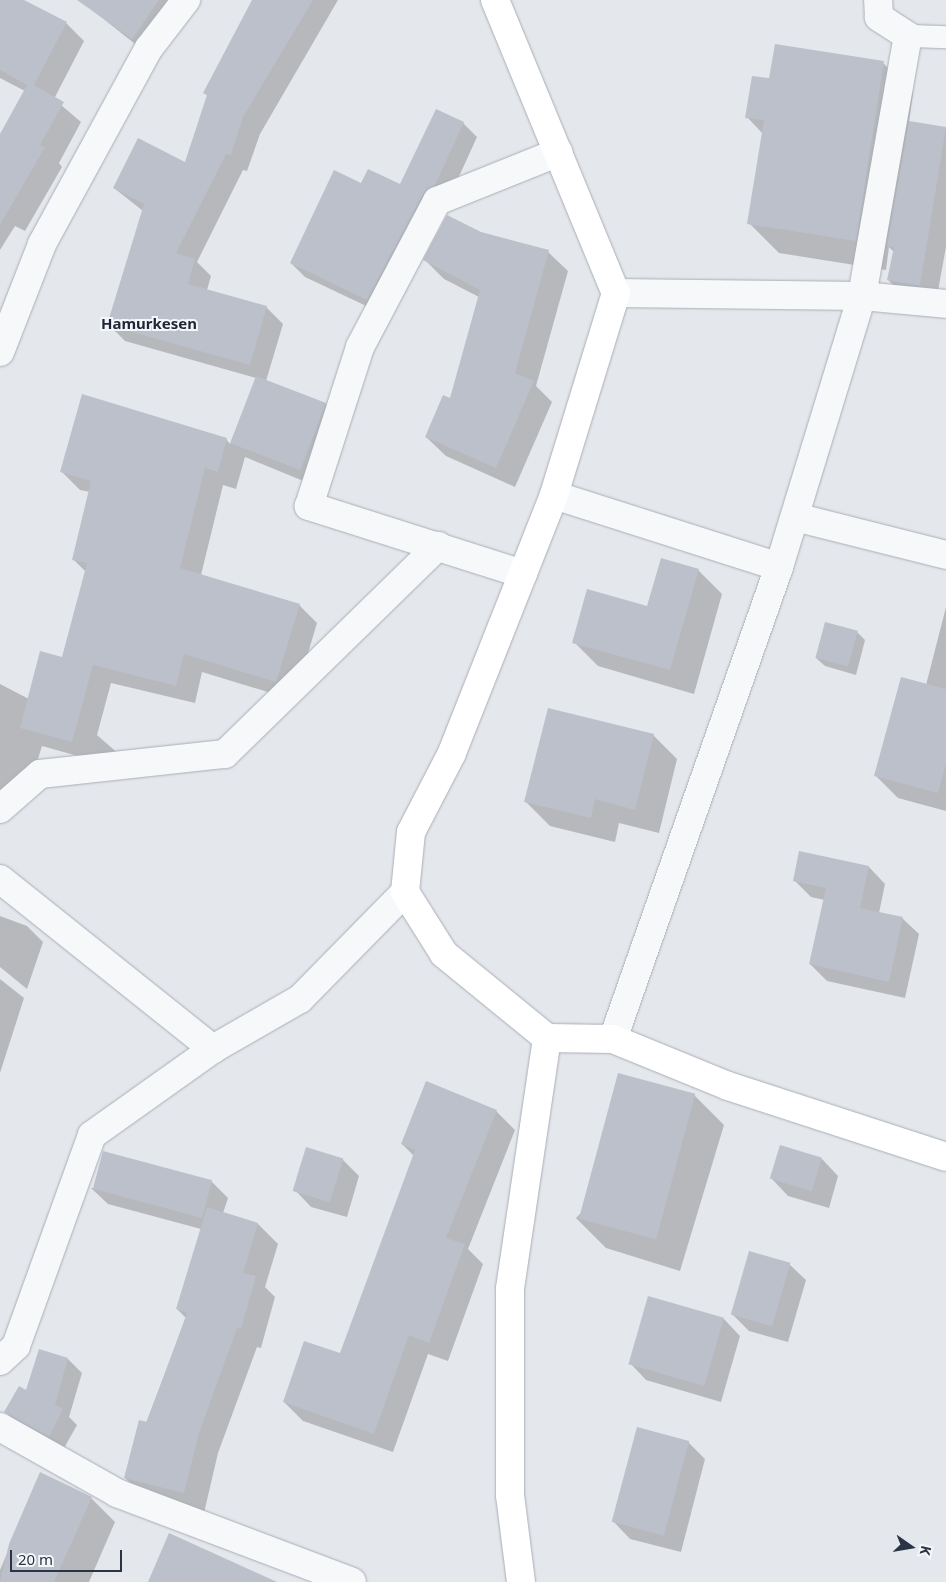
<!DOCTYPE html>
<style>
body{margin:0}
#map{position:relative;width:946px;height:1582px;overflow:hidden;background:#e4e7ec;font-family:"Noto Sans",sans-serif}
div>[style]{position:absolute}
.shadow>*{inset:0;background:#0003}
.building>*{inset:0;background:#bbc0ca;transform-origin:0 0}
.roads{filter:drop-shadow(0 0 1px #a9aeb7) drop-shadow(0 0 1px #a9aeb7)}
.lane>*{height:22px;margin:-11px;padding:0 11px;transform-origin:11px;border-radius:11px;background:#f7f8fa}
.street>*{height:28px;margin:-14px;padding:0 14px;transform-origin:14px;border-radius:14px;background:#f7f8fa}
.secondary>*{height:28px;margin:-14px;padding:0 14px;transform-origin:14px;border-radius:14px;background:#fff}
span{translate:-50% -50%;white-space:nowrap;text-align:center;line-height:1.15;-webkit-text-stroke:4px #f4f6f9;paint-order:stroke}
.quarter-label{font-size:15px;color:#1d2536;font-weight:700}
.north{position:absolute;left:886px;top:1522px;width:50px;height:50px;-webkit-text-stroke:4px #f4f6f9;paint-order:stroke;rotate:103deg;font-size:14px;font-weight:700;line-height:20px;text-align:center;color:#2b3445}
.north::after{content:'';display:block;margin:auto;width:18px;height:22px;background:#2b3445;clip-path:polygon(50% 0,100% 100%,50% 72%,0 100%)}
.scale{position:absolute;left:10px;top:1550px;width:112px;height:22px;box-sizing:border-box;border:2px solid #2b3445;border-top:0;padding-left:6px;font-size:15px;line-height:18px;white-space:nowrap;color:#2b3445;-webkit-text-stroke:4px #f4f6f9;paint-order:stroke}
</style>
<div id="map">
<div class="shadow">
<div style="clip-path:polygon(0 0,22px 0,66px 23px,84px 41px,54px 99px,81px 122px,59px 163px,62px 167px,25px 231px,15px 226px,0 250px,0 135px,25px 91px,0 78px)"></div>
<div style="clip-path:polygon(97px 0,195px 0,154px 59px,91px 9px)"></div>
<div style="clip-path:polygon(254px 0,338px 0,260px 134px,247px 171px,243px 170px,197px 262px,211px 276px,207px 290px,266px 307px,283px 324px,266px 381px,325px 404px,342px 421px,318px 487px,245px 457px,236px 489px,223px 485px,201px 575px,299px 605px,317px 623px,294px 700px,202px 672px,195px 703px,111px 683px,97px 735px,121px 756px,117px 767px,42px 746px,28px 791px,0 802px,0 684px,29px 699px,63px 658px,86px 572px,73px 559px,90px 492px,80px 490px,61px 471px,226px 439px,230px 444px,256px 378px,125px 341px,108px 324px,143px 211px,114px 188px,186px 164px,208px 96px,204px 93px)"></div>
<div style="clip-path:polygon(883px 63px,913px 93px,909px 122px,946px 128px,946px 247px,936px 302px,905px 296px,888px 280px,894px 252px,889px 247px,886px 270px,779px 253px,749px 223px,763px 134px,747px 117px,770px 79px)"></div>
<div style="clip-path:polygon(463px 123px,477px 137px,451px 194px,381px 313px,305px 277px,291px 263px,362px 185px,401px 186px)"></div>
<div style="clip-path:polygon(481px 233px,548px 252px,568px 271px,536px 386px,552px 402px,515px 487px,446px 456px,426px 437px,451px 400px,479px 297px,444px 279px,425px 260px)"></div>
<div style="clip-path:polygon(698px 570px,722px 594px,694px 694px,598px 666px,574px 642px,648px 607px)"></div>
<div style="clip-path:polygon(946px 607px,946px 811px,898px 798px,876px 776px,926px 685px)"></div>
<div style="clip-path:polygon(857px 632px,865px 640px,856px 675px,825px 666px,816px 658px)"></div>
<div style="clip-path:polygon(653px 735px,677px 759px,659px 833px,619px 823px,615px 842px,550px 826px,526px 802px)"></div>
<div style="clip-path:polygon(869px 867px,885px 884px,879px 913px,902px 918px,919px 934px,905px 998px,827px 981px,810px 964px,825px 900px,811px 897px,794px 880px)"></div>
<div style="clip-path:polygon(0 916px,27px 926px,43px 942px,27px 989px,0 967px)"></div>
<div style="clip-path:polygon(0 979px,24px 998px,0 1073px)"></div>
<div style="clip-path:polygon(694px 1095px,724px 1125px,680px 1271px,606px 1248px,576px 1218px)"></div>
<div style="clip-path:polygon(496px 1111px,515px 1130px,468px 1249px,483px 1264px,448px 1361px,428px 1354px,393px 1452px,303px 1421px,284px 1402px,341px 1355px,414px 1156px,402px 1144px)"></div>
<div style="clip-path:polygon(342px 1159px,359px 1176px,347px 1217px,311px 1207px,295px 1190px)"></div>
<div style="clip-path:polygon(822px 1159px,838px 1176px,829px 1208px,788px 1196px,772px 1179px)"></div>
<div style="clip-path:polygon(211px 1181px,228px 1198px,223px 1213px,258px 1224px,278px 1244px,265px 1287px,275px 1297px,261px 1348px,257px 1347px,218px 1453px,204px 1513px,145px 1498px,125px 1478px,186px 1318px,177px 1309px,201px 1229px,108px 1204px,91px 1188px)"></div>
<div style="clip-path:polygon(789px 1264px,806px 1280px,788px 1342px,749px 1331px,732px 1314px)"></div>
<div style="clip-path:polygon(724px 1319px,740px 1336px,721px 1402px,646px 1380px,630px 1363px)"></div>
<div style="clip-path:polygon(68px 1359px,82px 1373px,69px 1417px,77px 1425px,63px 1450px,20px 1426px,6px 1412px)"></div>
<div style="clip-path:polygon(688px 1442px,705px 1459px,681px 1552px,630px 1539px,614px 1522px)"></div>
<div style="clip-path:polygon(41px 1474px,91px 1498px,115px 1522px,89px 1582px,0 1582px,0 1570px)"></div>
</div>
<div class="building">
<div style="clip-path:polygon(0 0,24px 0,67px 22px,34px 85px,64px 102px,40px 145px,45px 147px,0 225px,0 134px,27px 85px,0 70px)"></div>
<div style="clip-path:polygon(77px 0,159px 0,132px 39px)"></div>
<div style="clip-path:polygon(252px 0,313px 0,243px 117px,231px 155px,226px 154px,176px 253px,195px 259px,188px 284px,267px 306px,250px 365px,107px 325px,144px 204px,113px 188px,138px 138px,185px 162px,207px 95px,203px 93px)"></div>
<div style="clip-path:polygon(775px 44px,884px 61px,856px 241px,747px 224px,764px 120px,745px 118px,752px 76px,769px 78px)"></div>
<div style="clip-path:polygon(436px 109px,464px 122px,435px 185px,423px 194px,367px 300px,290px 263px,334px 170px,361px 183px,368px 169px,400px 184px)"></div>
<div style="clip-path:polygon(909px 121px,946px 127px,920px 286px,887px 280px,894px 247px,887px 246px)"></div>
<div style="clip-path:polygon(447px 215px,481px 232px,549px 250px,515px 373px,534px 381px,496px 468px,425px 437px,443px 395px,450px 398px,480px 290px,423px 260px)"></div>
<div style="left:256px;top:376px;width:75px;height:72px;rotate:21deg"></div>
<div style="clip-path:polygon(82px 394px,227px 438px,218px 472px,205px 468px,180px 568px,300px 604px,276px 682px,184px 654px,176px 686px,93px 665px,72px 742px,20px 728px,40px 651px,62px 657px,87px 563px,72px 560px,91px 481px,60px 472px)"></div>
<div style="clip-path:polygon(661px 558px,699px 569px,670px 670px,572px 643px,587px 589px,647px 606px)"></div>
<div style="left:825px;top:622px;width:34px;height:37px;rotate:15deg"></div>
<div style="clip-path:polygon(901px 677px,946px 689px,946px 764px,938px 793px,874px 776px)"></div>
<div style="clip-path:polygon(548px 708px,654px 734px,635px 810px,595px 799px,591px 818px,524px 802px)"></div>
<div style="clip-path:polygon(799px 851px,869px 866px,860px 908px,903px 917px,889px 982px,809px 964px,826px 888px,793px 881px)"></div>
<div style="left:618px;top:1073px;width:80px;height:151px;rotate:15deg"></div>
<div style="clip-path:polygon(426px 1081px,497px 1110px,446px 1238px,465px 1244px,429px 1343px,409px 1335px,374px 1434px,283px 1402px,304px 1341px,340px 1353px,415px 1150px,401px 1144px)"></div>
<div style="left:780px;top:1145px;width:44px;height:35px;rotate:17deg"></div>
<div style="left:306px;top:1147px;width:39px;height:46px;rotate:17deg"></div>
<div style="left:103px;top:1151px;width:113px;height:39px;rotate:15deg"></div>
<div style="clip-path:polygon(207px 1207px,258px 1223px,243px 1273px,256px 1276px,241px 1329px,237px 1328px,199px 1433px,184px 1493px,124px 1478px,139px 1420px,147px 1422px,187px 1313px,176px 1309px)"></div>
<div style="left:749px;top:1251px;width:43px;height:66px;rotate:16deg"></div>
<div style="left:648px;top:1296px;width:79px;height:71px;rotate:16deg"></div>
<div style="clip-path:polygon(39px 1349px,68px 1358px,55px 1405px,63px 1409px,49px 1437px,4px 1412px,19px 1386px,26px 1390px)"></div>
<div style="left:637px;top:1427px;width:54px;height:98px;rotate:15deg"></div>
<div style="clip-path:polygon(40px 1472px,92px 1497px,54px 1582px,0 1582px,9px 1544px)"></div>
<div style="clip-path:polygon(169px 1533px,277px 1582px,148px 1582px)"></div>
</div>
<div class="roads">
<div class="lane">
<div style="left:908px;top:36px;width:38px;rotate:2deg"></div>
</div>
<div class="street">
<div style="left:616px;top:293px;width:246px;rotate:0.7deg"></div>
<div style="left:862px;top:296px;width:84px;rotate:5.4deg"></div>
<div style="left:0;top:352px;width:116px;rotate:-68.7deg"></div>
<div style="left:42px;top:244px;width:223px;rotate:-61.4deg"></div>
<div style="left:149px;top:48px;width:61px;rotate:-52.4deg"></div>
<div style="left:554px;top:495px;width:236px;rotate:17.7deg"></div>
<div style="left:795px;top:517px;width:156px;rotate:14.1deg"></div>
<div style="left:523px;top:574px;width:225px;rotate:-162.4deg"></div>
<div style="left:309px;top:506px;width:167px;rotate:-72.2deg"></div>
<div style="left:360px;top:347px;width:165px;rotate:-62.2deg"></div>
<div style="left:437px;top:201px;width:131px;rotate:-21.9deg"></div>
<div style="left:0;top:809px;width:53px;rotate:-41.2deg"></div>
<div style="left:40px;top:774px;width:186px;rotate:-6.2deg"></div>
<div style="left:225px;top:754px;width:298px;rotate:-44.3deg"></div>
<div style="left:0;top:879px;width:273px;rotate:38.6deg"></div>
<div style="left:613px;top:1039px;width:500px;rotate:-70.62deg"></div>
<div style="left:779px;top:567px;width:283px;rotate:-73deg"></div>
<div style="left:862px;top:296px;width:264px;rotate:-80deg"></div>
<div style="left:908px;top:36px;width:35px;rotate:-147deg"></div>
<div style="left:879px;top:17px;width:17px;rotate:-93deg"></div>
<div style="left:0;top:1361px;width:22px;rotate:-43deg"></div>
<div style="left:16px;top:1346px;width:224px;rotate:-70.2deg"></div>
<div style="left:92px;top:1135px;width:148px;rotate:-35.4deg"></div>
<div style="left:213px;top:1049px;width:100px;rotate:-29.9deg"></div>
<div style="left:300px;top:999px;width:150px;rotate:-45.5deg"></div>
<div style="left:0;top:1427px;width:134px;rotate:29.4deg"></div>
<div style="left:117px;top:1493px;width:251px;rotate:20.7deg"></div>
</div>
<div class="secondary">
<div style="left:495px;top:0;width:317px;rotate:67.6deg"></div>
<div style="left:616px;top:293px;width:211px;rotate:107.1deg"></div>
<div style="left:554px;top:495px;width:277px;rotate:111.6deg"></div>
<div style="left:452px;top:753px;width:89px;rotate:117.4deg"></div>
<div style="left:411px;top:832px;width:60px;rotate:95.7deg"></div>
<div style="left:405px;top:892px;width:73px;rotate:57.8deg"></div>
<div style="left:444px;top:954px;width:133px;rotate:39.2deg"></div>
<div style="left:547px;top:1038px;width:254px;rotate:98.4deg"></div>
<div style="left:510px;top:1289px;width:206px;rotate:90deg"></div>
<div style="left:510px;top:1495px;width:88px;rotate:82.8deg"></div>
<div style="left:547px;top:1038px;width:66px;rotate:0.9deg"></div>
<div style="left:613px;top:1039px;width:124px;rotate:22.2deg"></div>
<div style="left:728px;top:1086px;width:229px;rotate:18deg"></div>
</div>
</div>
<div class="quarter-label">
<span style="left:149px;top:324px">Hamurkesen</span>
</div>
<div class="north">K</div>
<div class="scale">20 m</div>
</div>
